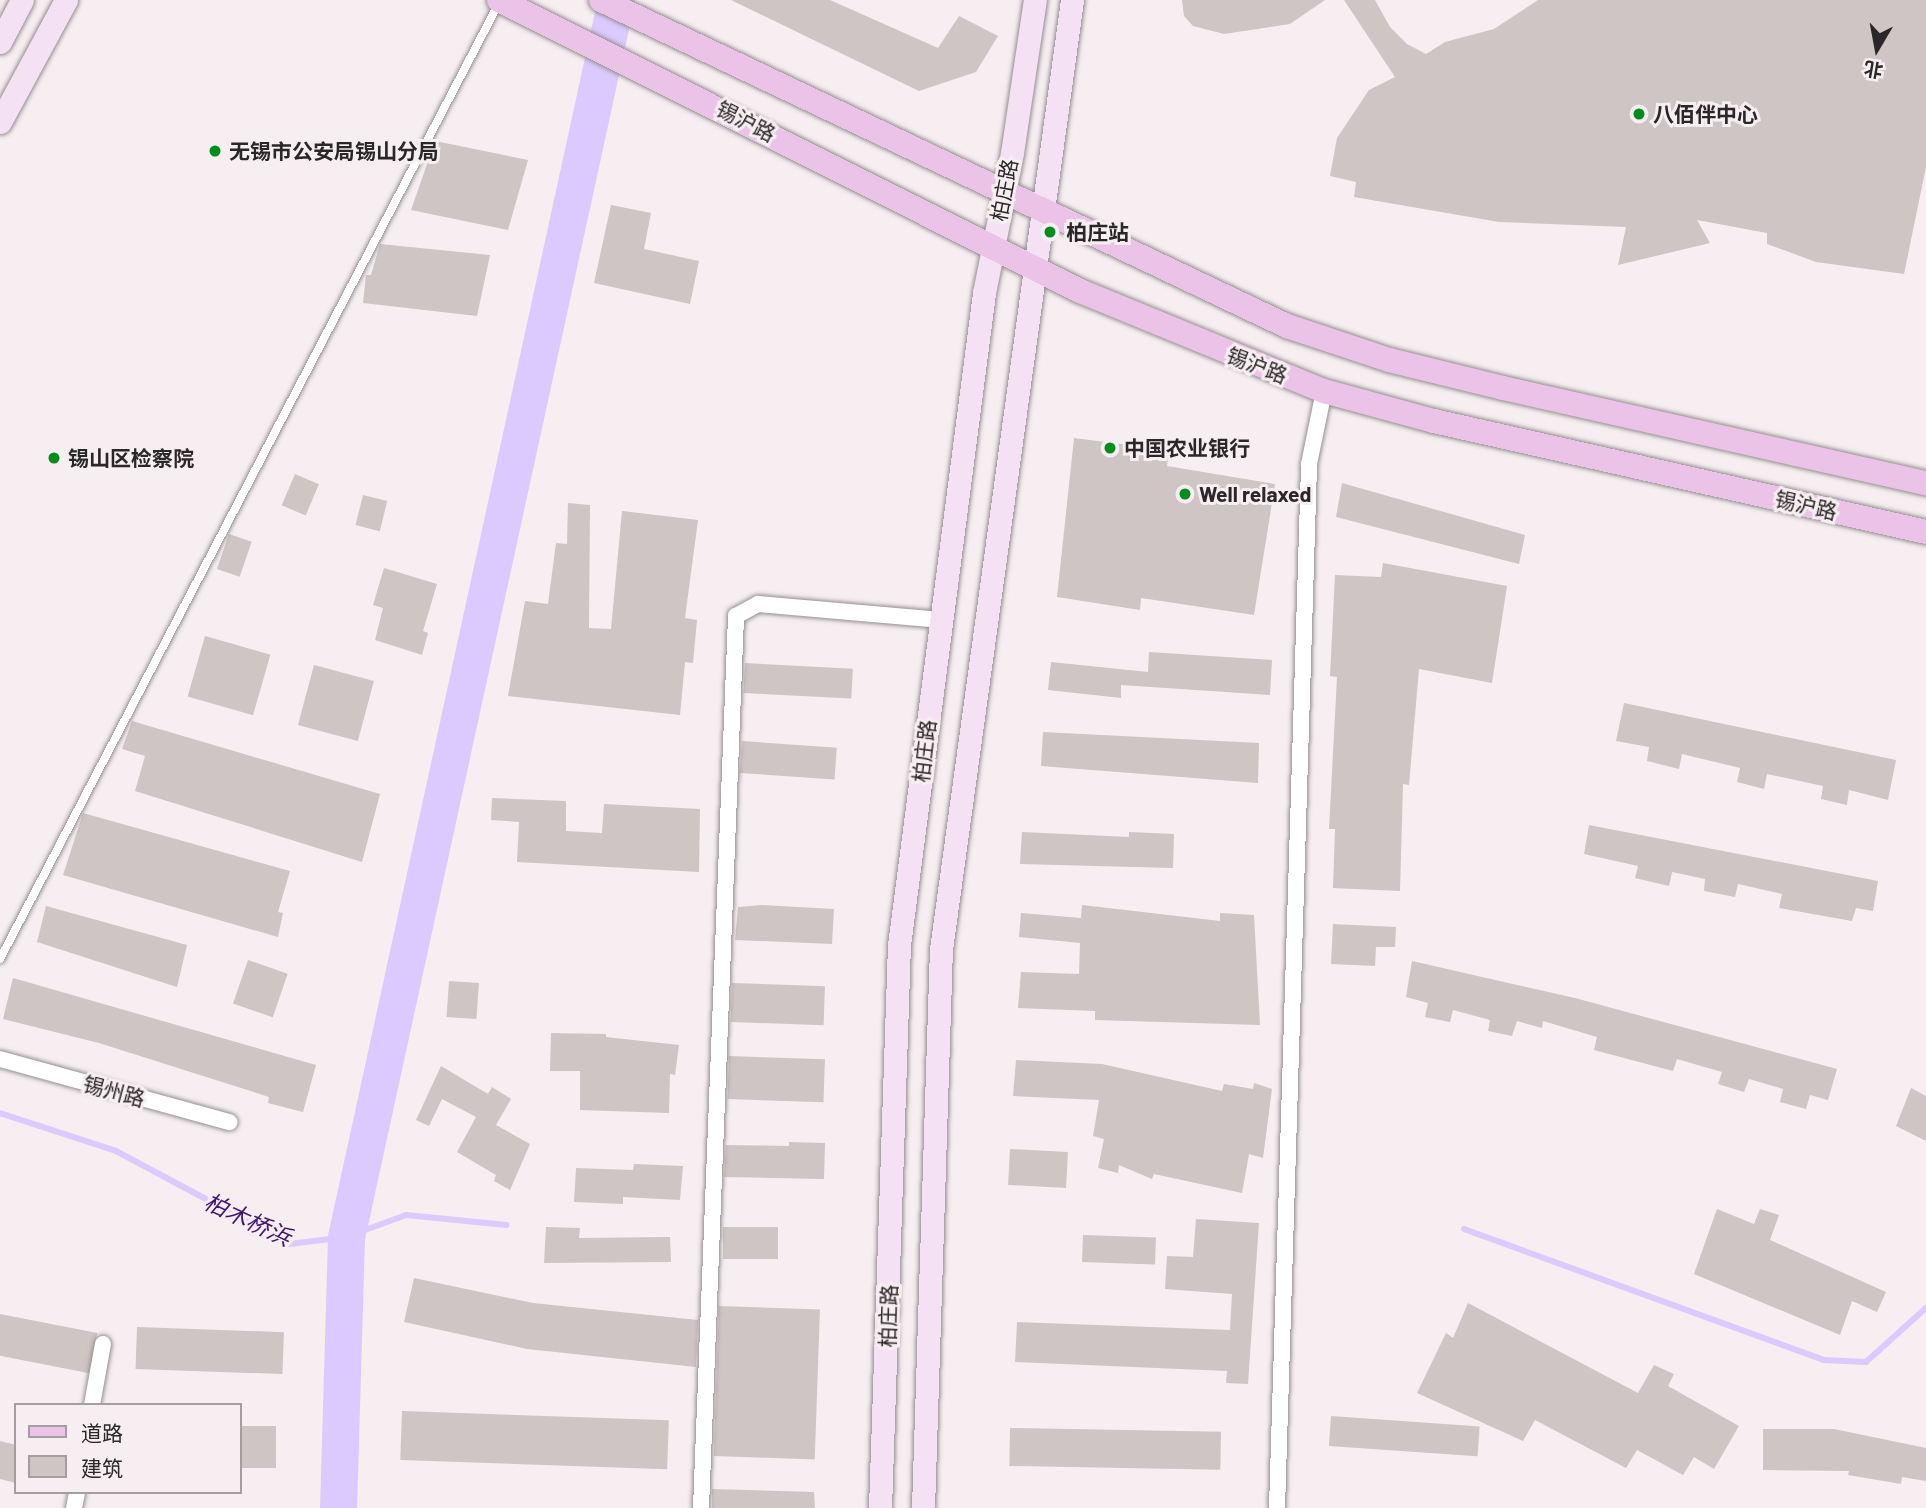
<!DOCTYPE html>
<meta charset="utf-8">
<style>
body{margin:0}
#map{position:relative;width:1926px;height:1508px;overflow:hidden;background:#f6eef0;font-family:Barlow,"Noto Sans SC",sans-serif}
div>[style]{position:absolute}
.stream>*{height:6px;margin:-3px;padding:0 3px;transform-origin:3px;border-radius:3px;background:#dacafe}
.river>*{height:37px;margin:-18.5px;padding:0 18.5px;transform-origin:18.5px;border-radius:18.5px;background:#dacafe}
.building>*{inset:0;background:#cec5c4;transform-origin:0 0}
.roads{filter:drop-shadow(0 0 2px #958e90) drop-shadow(0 0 2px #958e90)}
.lane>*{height:8px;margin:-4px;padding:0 4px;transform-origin:4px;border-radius:4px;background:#fff}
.street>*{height:16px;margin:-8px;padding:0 8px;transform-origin:8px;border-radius:8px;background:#fff}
.secondary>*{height:23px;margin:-11.5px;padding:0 11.5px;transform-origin:11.5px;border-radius:11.5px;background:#f5e1f4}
.primary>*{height:24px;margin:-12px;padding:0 12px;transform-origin:12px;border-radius:12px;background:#ebc3e8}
.dots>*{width:19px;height:19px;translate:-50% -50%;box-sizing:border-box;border:4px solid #f6eef0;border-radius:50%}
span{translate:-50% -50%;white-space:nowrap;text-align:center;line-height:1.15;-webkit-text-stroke:6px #f6eef0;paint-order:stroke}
.poi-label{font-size:21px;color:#2a2728;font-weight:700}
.left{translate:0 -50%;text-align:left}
.street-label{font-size:21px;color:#2a2728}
.water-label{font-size:23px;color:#421475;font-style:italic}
.legend{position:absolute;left:14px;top:1403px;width:228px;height:91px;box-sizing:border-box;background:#f6eef0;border:2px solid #a49ea0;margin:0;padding:9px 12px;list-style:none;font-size:21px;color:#2a2728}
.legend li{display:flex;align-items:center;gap:14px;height:35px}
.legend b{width:35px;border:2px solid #a49ea0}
.north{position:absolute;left:1842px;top:14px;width:70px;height:70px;-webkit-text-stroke:5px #f6eef0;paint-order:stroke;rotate:190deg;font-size:19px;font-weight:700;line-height:28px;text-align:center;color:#2a2728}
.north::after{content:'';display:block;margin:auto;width:24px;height:32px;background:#2a2728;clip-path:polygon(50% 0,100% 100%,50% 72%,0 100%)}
</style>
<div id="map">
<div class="stream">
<div style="left:0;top:1113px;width:122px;rotate:18.1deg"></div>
<div style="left:116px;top:1151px;width:197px;rotate:28.1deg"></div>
<div style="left:290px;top:1244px;width:56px;rotate:-7.1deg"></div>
<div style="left:346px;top:1237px;width:64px;rotate:-20.1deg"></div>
<div style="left:406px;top:1215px;width:101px;rotate:5.7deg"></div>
<div style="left:1464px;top:1229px;width:382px;rotate:20deg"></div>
<div style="left:1823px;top:1360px;width:43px;rotate:2.7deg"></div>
<div style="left:1866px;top:1362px;width:81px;rotate:-42deg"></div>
</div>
<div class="river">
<div style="left:338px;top:1508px;width:271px;rotate:-88.3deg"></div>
<div style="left:346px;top:1237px;width:1266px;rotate:-77.69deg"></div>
</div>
<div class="building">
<div style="clip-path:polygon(731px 0,830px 0,938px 48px,959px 16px,998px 36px,976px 72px,919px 91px)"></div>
<div style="clip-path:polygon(1182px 0,1325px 0,1290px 24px,1224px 34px,1193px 26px,1184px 16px)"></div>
<div style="clip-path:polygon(1344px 0,1375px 0,1390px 27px,1407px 44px,1426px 54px,1445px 42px,1494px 29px,1538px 0,1926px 0,1926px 167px,1904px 274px,1816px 262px,1767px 244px,1767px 233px,1697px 220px,1710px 243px,1618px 265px,1626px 227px,1499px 222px,1354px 197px,1356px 182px,1330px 176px,1337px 138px,1369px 90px,1395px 77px)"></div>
<div style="clip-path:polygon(435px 141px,528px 160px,508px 230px,411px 210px)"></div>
<div style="clip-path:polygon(611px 205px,651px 213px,644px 249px,699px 261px,690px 304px,594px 283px)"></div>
<div style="clip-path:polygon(380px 244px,490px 255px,477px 316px,363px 303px,366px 275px,371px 275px)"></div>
<div style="clip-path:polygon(1074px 438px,1169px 450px,1167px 466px,1275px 484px,1254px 615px,1141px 598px,1140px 610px,1057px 597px)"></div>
<div style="left:295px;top:474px;width:26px;height:34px;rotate:23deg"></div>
<div style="clip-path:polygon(1342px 483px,1525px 535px,1519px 564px,1336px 517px)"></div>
<div style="left:363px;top:495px;width:25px;height:31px;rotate:14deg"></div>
<div style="clip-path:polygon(568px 503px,590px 505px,589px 628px,611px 629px,622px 511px,698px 520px,685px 618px,697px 620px,693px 663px,685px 662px,680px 715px,508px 696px,525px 601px,548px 604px,556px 543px,567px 544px)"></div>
<div style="left:229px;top:534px;width:24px;height:37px;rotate:19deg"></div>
<div style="clip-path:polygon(1383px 563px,1507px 586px,1492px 683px,1419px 669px,1409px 785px,1403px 784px,1400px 891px,1333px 888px,1335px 829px,1329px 829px,1337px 677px,1330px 676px,1335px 575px,1381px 577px)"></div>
<div style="clip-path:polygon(384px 568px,437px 584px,423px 631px,428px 633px,422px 655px,375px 640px,383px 608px,373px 605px)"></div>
<div style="left:205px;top:636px;width:68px;height:63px;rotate:16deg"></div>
<div style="clip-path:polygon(1149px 652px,1272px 660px,1270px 695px,1121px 685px,1121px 698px,1048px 690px,1051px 662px,1148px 672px)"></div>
<div style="left:745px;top:663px;width:108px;height:30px;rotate:3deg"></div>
<div style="left:314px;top:665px;width:62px;height:62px;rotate:15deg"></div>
<div style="clip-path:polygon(1624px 703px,1896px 760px,1888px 800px,1849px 790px,1847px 805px,1821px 799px,1823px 786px,1767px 774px,1764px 789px,1737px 782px,1740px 768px,1682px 754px,1679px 769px,1647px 761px,1649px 747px,1616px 741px)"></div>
<div style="clip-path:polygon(132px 721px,380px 794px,362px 862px,135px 791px,145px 756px,122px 749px)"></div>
<div style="clip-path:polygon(1043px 732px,1259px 743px,1258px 783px,1041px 766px)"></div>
<div style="left:742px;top:741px;width:95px;height:32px;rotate:4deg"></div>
<div style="clip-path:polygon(492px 798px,566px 801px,566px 831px,602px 833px,604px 804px,700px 809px,699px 872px,517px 862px,519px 822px,491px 820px)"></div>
<div style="clip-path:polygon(83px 813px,290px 871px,278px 912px,283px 913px,278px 937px,63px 875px)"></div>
<div style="clip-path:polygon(1589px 825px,1878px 881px,1873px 911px,1856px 908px,1852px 921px,1779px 908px,1782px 894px,1738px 884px,1735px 897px,1704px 891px,1705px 879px,1672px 872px,1669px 886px,1635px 878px,1638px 866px,1584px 854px)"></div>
<div style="clip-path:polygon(1022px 832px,1129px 837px,1129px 832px,1174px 834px,1173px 868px,1020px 864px)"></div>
<div style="clip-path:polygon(762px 905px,834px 909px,832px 944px,735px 940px,738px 907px)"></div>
<div style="clip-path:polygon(1082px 905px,1220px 921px,1220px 913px,1254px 915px,1260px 1025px,1095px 1020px,1095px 1011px,1018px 1008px,1021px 972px,1079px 974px,1080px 943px,1019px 937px,1021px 913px,1081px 918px)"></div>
<div style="clip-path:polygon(46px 906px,187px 945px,177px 987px,37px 942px)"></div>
<div style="clip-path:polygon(1333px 924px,1396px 927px,1395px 947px,1376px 947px,1375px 966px,1331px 964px)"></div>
<div style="left:248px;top:960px;width:42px;height:46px;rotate:19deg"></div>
<div style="clip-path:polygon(1412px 961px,1575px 998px,1837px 1069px,1828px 1100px,1810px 1095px,1806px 1109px,1780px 1102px,1783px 1089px,1749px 1079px,1744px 1092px,1718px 1084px,1722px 1072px,1677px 1059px,1673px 1071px,1594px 1050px,1597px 1037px,1543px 1021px,1542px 1028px,1517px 1021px,1512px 1036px,1488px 1031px,1490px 1020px,1453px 1010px,1450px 1022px,1425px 1017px,1428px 1003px,1406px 997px)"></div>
<div style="clip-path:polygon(13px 978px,316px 1065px,303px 1112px,268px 1103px,269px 1097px,99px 1043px,3px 1019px)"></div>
<div style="left:449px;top:981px;width:30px;height:36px;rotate:4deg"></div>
<div style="left:732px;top:983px;width:93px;height:39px;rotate:2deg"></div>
<div style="clip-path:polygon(551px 1033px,606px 1034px,606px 1037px,679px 1045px,675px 1075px,670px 1074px,669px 1113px,580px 1110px,580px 1071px,550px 1071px)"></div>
<div style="left:729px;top:1056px;width:96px;height:43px;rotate:2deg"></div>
<div style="clip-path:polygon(1016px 1060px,1102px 1064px,1222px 1091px,1224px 1084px,1253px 1089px,1254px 1083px,1272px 1089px,1263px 1158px,1249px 1154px,1242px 1193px,1154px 1174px,1152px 1179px,1119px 1165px,1118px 1173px,1098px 1168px,1104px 1139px,1093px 1136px,1099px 1100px,1013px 1096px)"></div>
<div style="clip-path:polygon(441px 1066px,488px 1094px,492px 1087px,511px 1099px,496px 1125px,530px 1144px,510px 1190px,494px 1181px,496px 1175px,457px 1152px,476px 1117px,442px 1099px,429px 1126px,416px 1120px)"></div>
<div style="clip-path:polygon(1911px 1088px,1926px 1096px,1926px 1141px,1896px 1126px)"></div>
<div style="clip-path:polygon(789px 1142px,825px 1143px,824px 1179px,724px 1177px,726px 1145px,789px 1146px)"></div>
<div style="left:1010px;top:1149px;width:58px;height:36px;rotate:3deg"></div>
<div style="clip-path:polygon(634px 1164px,683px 1166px,680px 1200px,623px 1197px,623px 1204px,574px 1202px,576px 1168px,633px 1170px)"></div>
<div style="clip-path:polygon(1717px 1209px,1754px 1224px,1760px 1209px,1779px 1215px,1770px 1240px,1886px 1292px,1877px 1312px,1852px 1301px,1840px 1335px,1694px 1274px)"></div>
<div style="clip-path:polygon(1196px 1219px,1259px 1223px,1248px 1384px,1226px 1383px,1227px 1371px,1015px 1362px,1017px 1322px,1230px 1330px,1232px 1294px,1165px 1289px,1167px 1256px,1193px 1257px)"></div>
<div style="clip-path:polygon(546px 1227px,580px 1228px,579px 1238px,670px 1237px,671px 1262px,544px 1263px)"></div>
<div style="left:723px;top:1227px;width:55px;height:32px"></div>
<div style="left:1083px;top:1235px;width:73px;height:27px;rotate:2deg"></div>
<div style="clip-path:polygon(414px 1278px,533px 1303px,698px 1320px,696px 1367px,527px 1349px,404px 1322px)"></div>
<div style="clip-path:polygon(1468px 1303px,1638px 1393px,1654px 1365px,1674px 1374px,1668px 1386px,1739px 1426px,1714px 1469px,1694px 1457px,1683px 1475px,1637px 1450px,1626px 1468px,1535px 1420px,1523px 1441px,1417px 1393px,1446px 1333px,1453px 1338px)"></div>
<div style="left:719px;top:1306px;width:101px;height:150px;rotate:2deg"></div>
<div style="left:0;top:1314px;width:99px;height:41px;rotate:11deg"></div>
<div style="left:137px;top:1327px;width:147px;height:42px;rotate:2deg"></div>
<div style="left:402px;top:1411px;width:267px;height:49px;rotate:2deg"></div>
<div style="left:1331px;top:1416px;width:149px;height:30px;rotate:4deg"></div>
<div style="left:240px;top:1426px;width:36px;height:42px"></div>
<div style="left:1010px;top:1428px;width:211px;height:38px;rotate:1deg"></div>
<div style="clip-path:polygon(1763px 1429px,1834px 1429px,1926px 1448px,1926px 1481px,1902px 1477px,1901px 1484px,1848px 1475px,1849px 1471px,1763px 1470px)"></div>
<div style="clip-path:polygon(0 1441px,16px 1445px,16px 1483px,0 1479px)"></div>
<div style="clip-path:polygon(712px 1489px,814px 1492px,815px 1508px,712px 1508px)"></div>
</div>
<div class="roads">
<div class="lane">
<div style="left:0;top:959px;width:1078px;rotate:-62.44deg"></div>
</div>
<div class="street">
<div style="left:0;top:1059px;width:238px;rotate:15.4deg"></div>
<div style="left:92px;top:1405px;width:62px;rotate:-79.8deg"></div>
<div style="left:74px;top:1508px;width:16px;rotate:-79deg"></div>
<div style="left:701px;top:1508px;width:893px;rotate:-87.75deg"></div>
<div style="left:736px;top:616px;width:25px;rotate:-29deg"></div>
<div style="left:758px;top:604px;width:184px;rotate:5deg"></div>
<div style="left:1277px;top:1508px;width:1044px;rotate:-88.24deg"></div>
<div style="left:1309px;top:464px;width:75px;rotate:-78.4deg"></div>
</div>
<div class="secondary">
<div style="left:0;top:42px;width:47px;rotate:-62.4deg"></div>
<div style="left:0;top:122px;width:139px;rotate:-61.6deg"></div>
<div style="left:880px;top:1508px;width:563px;rotate:-88.07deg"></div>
<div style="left:899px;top:945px;width:658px;rotate:-82.57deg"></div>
<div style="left:984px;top:293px;width:143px;rotate:-78.7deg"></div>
<div style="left:1012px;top:153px;width:155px;rotate:-81.5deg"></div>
<div style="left:923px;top:1508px;width:559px;rotate:-88.16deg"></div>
<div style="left:941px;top:949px;width:958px;rotate:-82.14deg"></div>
</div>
<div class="primary">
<div style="left:499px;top:0;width:650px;rotate:26.6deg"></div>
<div style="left:1080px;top:291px;width:264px;rotate:22.3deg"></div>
<div style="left:1324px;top:391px;width:114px;rotate:15.3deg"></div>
<div style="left:1434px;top:421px;width:504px;rotate:12.71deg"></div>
<div style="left:601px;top:0;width:760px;rotate:25.42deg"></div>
<div style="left:1287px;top:326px;width:108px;rotate:18.4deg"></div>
<div style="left:1389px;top:360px;width:117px;rotate:13.8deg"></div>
<div style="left:1503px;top:388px;width:434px;rotate:12.7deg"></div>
</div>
</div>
<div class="dots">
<div style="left:1639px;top:114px;background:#008d1d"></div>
<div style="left:215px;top:151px;background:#008d1d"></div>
<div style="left:1050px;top:232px;background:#008d1d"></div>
<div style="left:1110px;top:448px;background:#008d1d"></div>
<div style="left:54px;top:458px;background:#008d1d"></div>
<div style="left:1185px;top:494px;background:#008d1d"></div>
</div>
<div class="poi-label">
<span class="left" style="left:1653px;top:114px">八佰伴中心</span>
<span class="left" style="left:229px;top:151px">无锡市公安局锡山分局</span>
<span class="left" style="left:1066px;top:232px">柏庄站</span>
<span class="left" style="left:1124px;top:448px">中国农业银行</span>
<span class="left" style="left:68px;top:458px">锡山区检察院</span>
<span class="left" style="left:1199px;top:494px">Well relaxed</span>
</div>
<div class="street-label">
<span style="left:746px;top:121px;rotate:27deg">锡沪路</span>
<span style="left:1004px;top:190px;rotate:-79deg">柏庄路</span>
<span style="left:1257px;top:365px;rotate:21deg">锡沪路</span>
<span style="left:1806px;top:505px;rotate:13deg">锡沪路</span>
<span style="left:924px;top:751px;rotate:-83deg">柏庄路</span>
<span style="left:114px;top:1091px;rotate:15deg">锡州路</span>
<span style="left:888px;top:1316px;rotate:-88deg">柏庄路</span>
</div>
<div class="water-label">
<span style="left:248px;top:1219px;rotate:25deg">柏木桥浜</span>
</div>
<ul class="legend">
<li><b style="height:9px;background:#ebc3e8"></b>道路</li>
<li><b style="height:19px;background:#cec5c4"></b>建筑</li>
</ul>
<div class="north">北</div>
</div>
